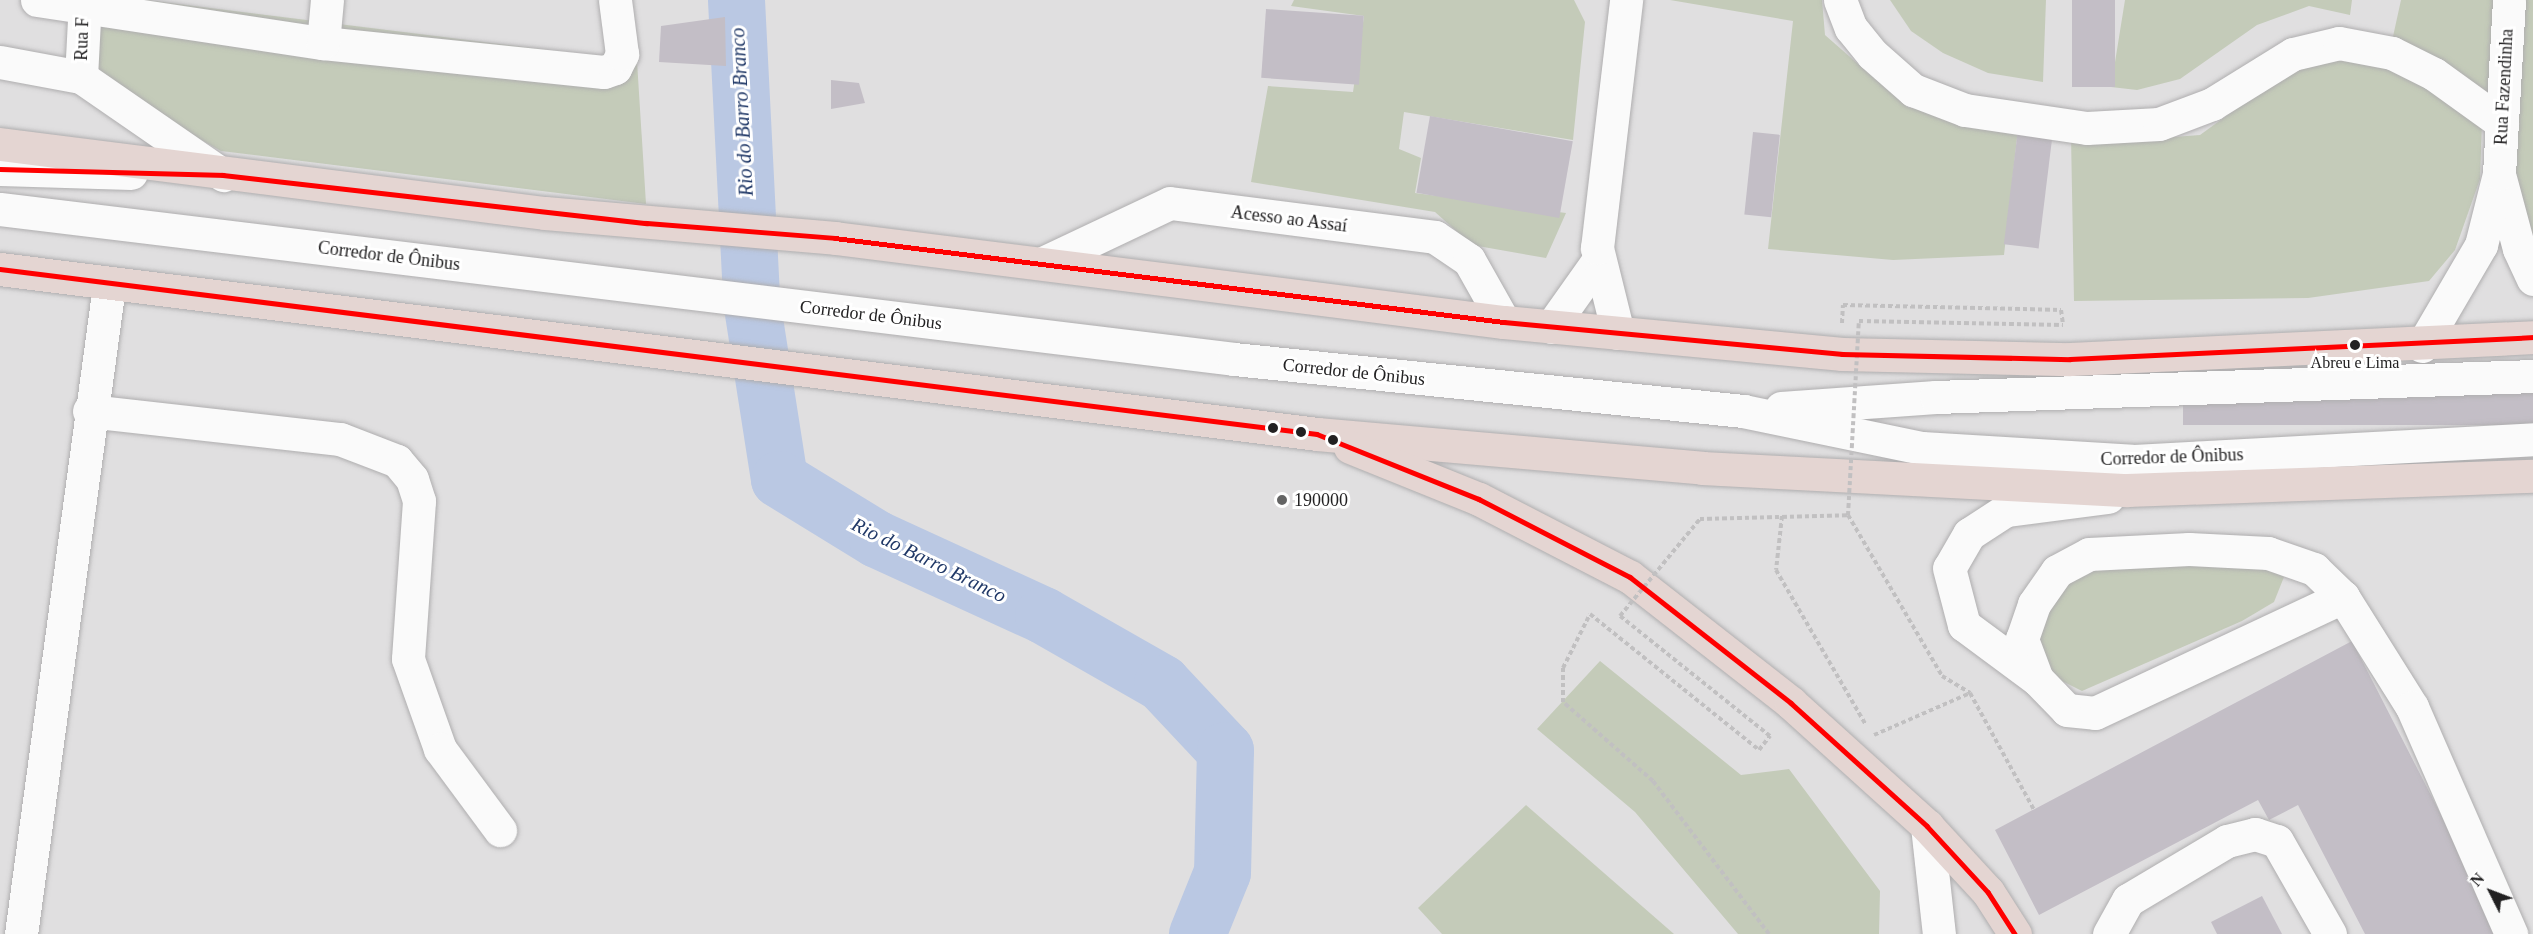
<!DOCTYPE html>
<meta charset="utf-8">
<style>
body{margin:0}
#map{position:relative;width:2533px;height:934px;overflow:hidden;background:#e0dfe0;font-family:Georgia,serif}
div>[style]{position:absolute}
.green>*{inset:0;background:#c4cbb9}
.river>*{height:57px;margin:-28.5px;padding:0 28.5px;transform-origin:28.5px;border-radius:28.5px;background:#bac8e3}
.building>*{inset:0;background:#c3bec6;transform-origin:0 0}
.path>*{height:4px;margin-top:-2px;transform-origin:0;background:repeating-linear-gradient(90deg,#c1c0c1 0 4.5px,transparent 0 7.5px)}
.roads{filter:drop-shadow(0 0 2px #afaeaf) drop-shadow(0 0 2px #afaeaf)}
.minor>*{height:33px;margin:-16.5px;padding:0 16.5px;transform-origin:16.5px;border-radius:16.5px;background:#fafafa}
.highway>*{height:33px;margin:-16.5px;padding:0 16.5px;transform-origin:16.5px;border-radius:16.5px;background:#e4d5d2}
.path-bridge>*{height:4px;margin-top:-2px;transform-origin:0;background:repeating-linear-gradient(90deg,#c1c0c1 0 4.5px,transparent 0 7.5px)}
.bus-1>*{height:4.5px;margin:-2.25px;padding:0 2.25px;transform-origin:2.25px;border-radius:2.25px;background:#f00}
.dots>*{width:16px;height:16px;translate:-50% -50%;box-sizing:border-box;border:3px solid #fff;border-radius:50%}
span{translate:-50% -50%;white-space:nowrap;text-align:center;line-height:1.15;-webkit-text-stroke:6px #fff;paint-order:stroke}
.bus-label{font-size:16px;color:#222122}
.street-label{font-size:18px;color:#222122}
.poi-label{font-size:18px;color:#222122}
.left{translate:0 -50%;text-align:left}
.water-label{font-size:20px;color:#203867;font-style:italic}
.north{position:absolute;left:2461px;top:862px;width:60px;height:60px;-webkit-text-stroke:4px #fff;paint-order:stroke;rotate:312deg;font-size:16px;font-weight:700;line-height:24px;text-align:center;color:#222122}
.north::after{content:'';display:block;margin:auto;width:21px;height:27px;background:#222122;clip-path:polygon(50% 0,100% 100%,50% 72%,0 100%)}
</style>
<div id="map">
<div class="green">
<div style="clip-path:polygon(89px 0,146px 0,637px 61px,646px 204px,221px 151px,82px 73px)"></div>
<div style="clip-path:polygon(1294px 0,1574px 0,1585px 22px,1573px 140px,1404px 112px,1399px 149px,1421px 158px,1415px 193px,1566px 213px,1546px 258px,1472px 245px,1435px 212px,1251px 182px,1268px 86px,1353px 92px,1364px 16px,1291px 6px)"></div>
<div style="clip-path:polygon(1670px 0,1822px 0,1825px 35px,1907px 107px,2018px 129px,2004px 255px,1893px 260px,1768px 249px,1793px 21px)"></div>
<div style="clip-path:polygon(1890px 0,2046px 0,2043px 82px,1988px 73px,1943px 53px,1911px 31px)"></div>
<div style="clip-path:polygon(2125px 0,2352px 0,2350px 15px,2309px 6px,2257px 25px,2180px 79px,2137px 90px,2111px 87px)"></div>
<div style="clip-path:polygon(2401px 0,2494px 0,2488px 96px,2392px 41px)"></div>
<div style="clip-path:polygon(2525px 0,2533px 0,2533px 259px,2509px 175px)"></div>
<div style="clip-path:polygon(2335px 51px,2388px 64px,2482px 122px,2480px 179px,2455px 250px,2429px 281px,2308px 298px,2074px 301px,2071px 136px,2134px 140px,2200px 135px,2280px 77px)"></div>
<div style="clip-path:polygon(2253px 561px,2284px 577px,2274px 602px,2242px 621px,2082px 691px,2046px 673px,2036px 638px,2054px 594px,2075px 575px,2095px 565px)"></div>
<div style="clip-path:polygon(1600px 661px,1741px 775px,1789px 769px,1880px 891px,1879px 934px,1738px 934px,1635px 812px,1537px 729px)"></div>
<div style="clip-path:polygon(1526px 805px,1674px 934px,1442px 934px,1418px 908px)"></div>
</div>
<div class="river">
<div style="left:736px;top:0;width:300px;rotate:87.1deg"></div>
<div style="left:751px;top:300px;width:181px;rotate:81.1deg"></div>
<div style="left:779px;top:479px;width:115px;rotate:31.5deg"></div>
<div style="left:877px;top:539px;width:183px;rotate:24.6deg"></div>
<div style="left:1043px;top:615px;width:137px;rotate:29.7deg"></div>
<div style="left:1162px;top:683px;width:92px;rotate:46.8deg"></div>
<div style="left:1225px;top:750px;width:122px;rotate:91.4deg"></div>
<div style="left:1222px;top:872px;width:67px;rotate:112deg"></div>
</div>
<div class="building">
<div style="left:2072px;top:0;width:43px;height:87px"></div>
<div style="left:1266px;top:9px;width:98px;height:69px;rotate:4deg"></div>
<div style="clip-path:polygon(725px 17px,726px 66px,659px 62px,661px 26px)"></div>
<div style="clip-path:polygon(831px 80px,859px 83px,865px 103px,831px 109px)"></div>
<div style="left:1430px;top:116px;width:145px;height:78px;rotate:10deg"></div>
<div style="left:2018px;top:129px;width:35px;height:116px;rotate:7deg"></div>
<div style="left:1753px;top:132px;width:27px;height:83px;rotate:6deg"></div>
<div style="left:2533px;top:385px;width:40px;height:350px;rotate:90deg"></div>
<div style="clip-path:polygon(2352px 641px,2502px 934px,2365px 934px,2298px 805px,2269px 820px,2258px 800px,2039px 915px,1995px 830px)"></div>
<div style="clip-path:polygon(2262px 896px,2282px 934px,2217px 934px,2211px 922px)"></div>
</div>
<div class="path">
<div style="left:1842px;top:323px;width:18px;rotate:-87deg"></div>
<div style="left:1843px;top:305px;width:218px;rotate:1.3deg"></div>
<div style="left:2061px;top:310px;width:15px;rotate:82deg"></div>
<div style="left:1848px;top:515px;width:186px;rotate:59.7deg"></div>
<div style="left:1942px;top:676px;width:33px;rotate:31deg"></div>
<div style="left:1970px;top:693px;width:133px;rotate:61.3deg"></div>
<div style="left:1782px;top:516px;width:54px;rotate:96.3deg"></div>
<div style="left:1776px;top:570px;width:179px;rotate:59.9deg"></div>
<div style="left:1874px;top:735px;width:105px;rotate:-23.6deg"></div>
<div style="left:1769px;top:934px;width:192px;rotate:-127.2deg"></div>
<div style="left:1653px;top:781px;width:120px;rotate:-138.7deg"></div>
<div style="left:1563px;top:702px;width:34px;rotate:-90deg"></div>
<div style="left:1563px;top:668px;width:60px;rotate:-63.4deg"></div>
<div style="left:1590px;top:614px;width:217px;rotate:38.8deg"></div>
<div style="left:1759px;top:750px;width:18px;rotate:-52deg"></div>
</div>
<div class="roads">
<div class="minor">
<div style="left:37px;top:0;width:289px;rotate:8.6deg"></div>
<div style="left:323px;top:43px;width:282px;rotate:5.9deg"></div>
<div style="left:604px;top:72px;width:12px;rotate:-20deg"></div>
<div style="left:615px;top:68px;width:16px;rotate:-63deg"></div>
<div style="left:622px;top:54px;width:54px;rotate:-97.4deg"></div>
<div style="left:1840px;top:0;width:30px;rotate:69deg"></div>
<div style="left:1851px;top:28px;width:33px;rotate:51deg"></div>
<div style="left:1872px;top:54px;width:55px;rotate:41.3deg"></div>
<div style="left:1913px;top:90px;width:56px;rotate:21deg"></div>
<div style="left:1965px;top:110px;width:123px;rotate:8.4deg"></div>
<div style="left:2087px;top:128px;width:72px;rotate:-3.2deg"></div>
<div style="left:2159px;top:124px;width:57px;rotate:-20.7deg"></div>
<div style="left:2212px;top:104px;width:95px;rotate:-31.7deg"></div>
<div style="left:2293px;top:54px;width:47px;rotate:-13.4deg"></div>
<div style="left:2339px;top:43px;width:54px;rotate:10.7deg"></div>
<div style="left:2392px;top:53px;width:47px;rotate:26.6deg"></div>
<div style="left:2434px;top:74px;width:84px;rotate:35.8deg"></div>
<div style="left:323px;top:43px;width:43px;rotate:-84.7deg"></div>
<div style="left:0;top:62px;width:82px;rotate:10.5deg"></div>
<div style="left:81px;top:77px;width:173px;rotate:34.6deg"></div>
<div style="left:81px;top:77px;width:77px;rotate:-87deg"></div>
<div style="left:0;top:169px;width:131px;rotate:1.7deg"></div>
<div style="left:2500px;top:178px;width:73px;rotate:75deg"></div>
<div style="left:2519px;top:249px;width:33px;rotate:65deg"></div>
<div style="left:0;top:209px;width:1243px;rotate:6.93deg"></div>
<div style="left:1234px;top:359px;width:512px;rotate:5.83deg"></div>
<div style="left:1743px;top:411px;width:183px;rotate:11.7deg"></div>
<div style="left:1922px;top:448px;width:210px;rotate:3.5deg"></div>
<div style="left:2132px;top:461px;width:402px;rotate:-3.1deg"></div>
<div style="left:1043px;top:263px;width:140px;rotate:-25.3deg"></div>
<div style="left:1170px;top:203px;width:267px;rotate:7.3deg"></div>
<div style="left:1435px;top:237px;width:41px;rotate:34.1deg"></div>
<div style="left:1469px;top:260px;width:71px;rotate:60.6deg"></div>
<div style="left:1551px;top:327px;width:80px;rotate:-54.7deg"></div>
<div style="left:1618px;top:333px;width:88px;rotate:-103.9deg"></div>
<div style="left:1597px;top:248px;width:250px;rotate:-83.3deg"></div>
<div style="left:2422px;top:346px;width:117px;rotate:-59.7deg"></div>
<div style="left:2481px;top:245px;width:73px;rotate:-75.8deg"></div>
<div style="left:2499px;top:174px;width:174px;rotate:-86.7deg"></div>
<div style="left:1781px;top:408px;width:155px;rotate:-4.1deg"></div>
<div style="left:1936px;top:397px;width:597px;rotate:-2.01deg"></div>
<div style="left:89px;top:411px;width:253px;rotate:6.4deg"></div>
<div style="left:340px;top:439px;width:61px;rotate:21.1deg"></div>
<div style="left:397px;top:461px;width:23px;rotate:50deg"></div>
<div style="left:412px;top:479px;width:23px;rotate:72deg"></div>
<div style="left:419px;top:501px;width:158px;rotate:94deg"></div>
<div style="left:408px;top:659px;width:96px;rotate:70.4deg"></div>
<div style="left:440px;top:749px;width:101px;rotate:53.5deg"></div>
<div style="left:2108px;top:497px;width:103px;rotate:172.7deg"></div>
<div style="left:2006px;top:510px;width:44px;rotate:147deg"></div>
<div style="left:1969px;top:534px;width:39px;rotate:120deg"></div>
<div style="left:1949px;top:568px;width:59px;rotate:75.3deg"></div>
<div style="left:1964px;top:625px;width:91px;rotate:36.5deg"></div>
<div style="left:2037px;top:679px;width:43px;rotate:45.9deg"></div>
<div style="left:2067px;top:710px;width:28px;rotate:6deg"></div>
<div style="left:2095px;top:713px;width:274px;rotate:-25.1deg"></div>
<div style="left:2037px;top:679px;width:43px;rotate:-110.6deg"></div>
<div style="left:2022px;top:639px;width:37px;rotate:-71deg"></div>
<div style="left:2034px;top:604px;width:40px;rotate:-55.1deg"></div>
<div style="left:2057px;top:571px;width:36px;rotate:-28deg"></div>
<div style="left:2089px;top:554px;width:100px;rotate:-2.9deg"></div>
<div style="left:2189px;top:549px;width:79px;rotate:2.9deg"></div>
<div style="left:2268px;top:553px;width:49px;rotate:19.2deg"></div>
<div style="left:2314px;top:569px;width:40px;rotate:44deg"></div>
<div style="left:2343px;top:597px;width:130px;rotate:57.9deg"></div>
<div style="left:2412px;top:707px;width:248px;rotate:66.4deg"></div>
<div style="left:1927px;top:826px;width:109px;rotate:83.7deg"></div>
<div style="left:21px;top:934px;width:654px;rotate:-82.27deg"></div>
<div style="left:2109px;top:934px;width:39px;rotate:-61deg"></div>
<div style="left:2128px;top:900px;width:115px;rotate:-30.8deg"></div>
<div style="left:2227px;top:841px;width:29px;rotate:-14deg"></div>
<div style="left:2255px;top:834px;width:23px;rotate:18deg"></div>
<div style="left:2277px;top:841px;width:107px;rotate:60.3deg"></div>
</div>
<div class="highway">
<div style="left:0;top:144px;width:549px;rotate:7.22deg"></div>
<div style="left:545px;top:213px;width:291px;rotate:4.9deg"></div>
<div style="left:835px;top:238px;width:674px;rotate:7.16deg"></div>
<div style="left:1504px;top:322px;width:340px;rotate:5.4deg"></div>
<div style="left:1842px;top:354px;width:228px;rotate:1.3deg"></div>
<div style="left:2070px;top:359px;width:464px;rotate:-2.7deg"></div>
<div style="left:0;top:269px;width:1327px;rotate:7.14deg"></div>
<div style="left:1317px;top:434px;width:386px;rotate:5deg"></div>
<div style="left:1702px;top:468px;width:426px;rotate:3deg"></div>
<div style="left:2127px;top:490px;width:406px;rotate:-2deg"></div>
<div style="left:1350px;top:447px;width:139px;rotate:22deg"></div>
<div style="left:1479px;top:499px;width:170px;rotate:27.3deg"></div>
<div style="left:1630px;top:577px;width:204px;rotate:38deg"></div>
<div style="left:1791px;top:703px;width:183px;rotate:42.1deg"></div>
<div style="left:1927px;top:826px;width:90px;rotate:47.3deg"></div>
<div style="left:1988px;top:892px;width:50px;rotate:57.3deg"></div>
</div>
</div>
<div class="path-bridge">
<div style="left:1770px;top:736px;width:192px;rotate:-141.3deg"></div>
<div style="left:1620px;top:616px;width:126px;rotate:-50.5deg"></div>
<div style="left:1700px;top:519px;width:148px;rotate:-1.5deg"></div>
<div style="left:1848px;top:515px;width:194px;rotate:-86.8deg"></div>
<div style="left:1859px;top:321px;width:204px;rotate:1.1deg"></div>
</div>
<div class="bus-1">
<div style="left:0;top:169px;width:223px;rotate:1.5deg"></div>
<div style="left:223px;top:175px;width:426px;rotate:6.5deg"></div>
<div style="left:646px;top:223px;width:190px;rotate:4.5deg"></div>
<div style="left:835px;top:238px;width:674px;rotate:7.16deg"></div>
<div style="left:1504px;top:322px;width:340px;rotate:5.4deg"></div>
<div style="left:1842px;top:354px;width:228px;rotate:1.3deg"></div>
<div style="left:2070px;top:359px;width:464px;rotate:-2.7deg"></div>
<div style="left:0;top:269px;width:1327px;rotate:7.14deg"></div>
<div style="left:1317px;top:434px;width:175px;rotate:21.9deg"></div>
<div style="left:1479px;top:499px;width:170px;rotate:27.3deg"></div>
<div style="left:1630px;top:577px;width:204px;rotate:38deg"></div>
<div style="left:1791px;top:703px;width:183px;rotate:42.1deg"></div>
<div style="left:1927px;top:826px;width:90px;rotate:47.3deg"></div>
<div style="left:1988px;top:892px;width:50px;rotate:57.3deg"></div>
</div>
<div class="dots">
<div style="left:2355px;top:345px;background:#222122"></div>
<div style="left:1273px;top:428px;background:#222122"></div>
<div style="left:1301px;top:432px;background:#222122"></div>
<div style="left:1333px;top:440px;background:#222122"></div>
<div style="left:1282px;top:500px;background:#646464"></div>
</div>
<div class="bus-label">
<span style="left:2355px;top:363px">Abreu e Lima</span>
</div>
<div class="street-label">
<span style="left:82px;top:39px;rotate:-88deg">Rua F</span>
<span style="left:2504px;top:87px;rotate:-87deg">Rua Fazendinha</span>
<span style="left:1289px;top:219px;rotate:7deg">Acesso ao Assaí</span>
<span style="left:389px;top:256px;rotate:7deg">Corredor de Ônibus</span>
<span style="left:871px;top:315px;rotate:7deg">Corredor de Ônibus</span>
<span style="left:1354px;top:372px;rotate:6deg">Corredor de Ônibus</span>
<span style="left:2172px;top:457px;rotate:-2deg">Corredor de Ônibus</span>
</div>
<div class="poi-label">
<span class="left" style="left:1294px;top:500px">190000</span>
</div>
<div class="water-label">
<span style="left:742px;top:112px;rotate:-93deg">Rio do Barro Branco</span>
<span style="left:929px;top:560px;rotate:26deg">Rio do Barro Branco</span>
</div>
<div class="north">N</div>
</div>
